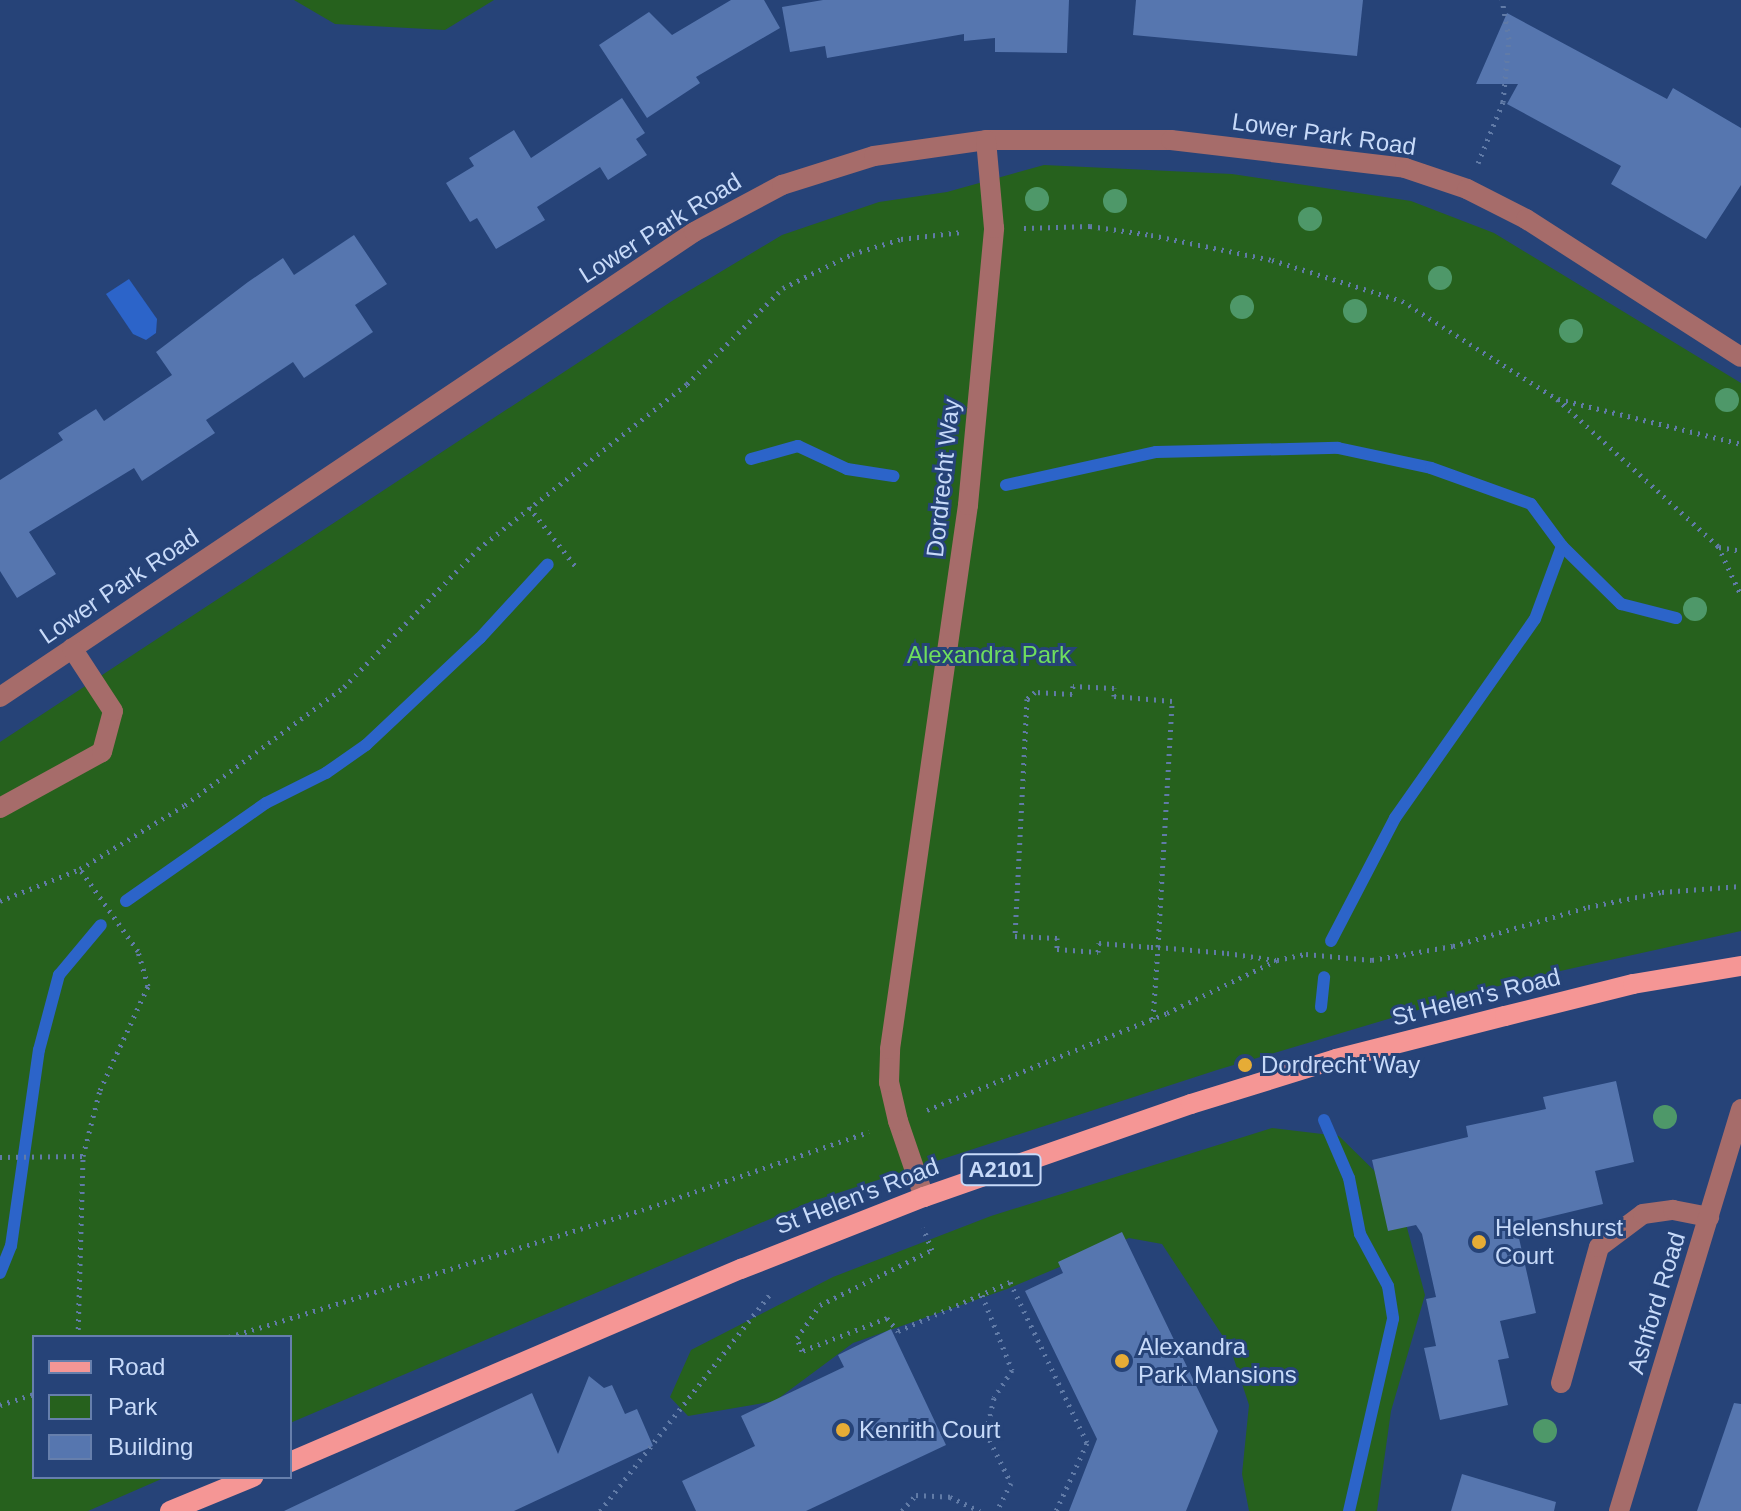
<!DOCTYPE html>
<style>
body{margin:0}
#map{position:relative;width:1741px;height:1511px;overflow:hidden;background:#264378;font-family:Arial,sans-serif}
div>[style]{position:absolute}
.green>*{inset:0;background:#26611d}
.water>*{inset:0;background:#2c64c9}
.stream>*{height:12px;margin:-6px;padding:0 6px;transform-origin:6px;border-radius:6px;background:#2c64c9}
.building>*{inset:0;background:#5676af}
.path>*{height:5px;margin-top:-2.5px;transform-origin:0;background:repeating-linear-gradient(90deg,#617ba7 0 2px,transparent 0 8px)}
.minor>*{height:20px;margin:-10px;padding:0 10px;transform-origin:10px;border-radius:10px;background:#a66c6a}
.major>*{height:20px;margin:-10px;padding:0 10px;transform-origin:10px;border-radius:10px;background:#f59695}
.trees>*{width:24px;height:24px;margin:-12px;border-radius:50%;background:#4e9869}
.dots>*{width:22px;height:22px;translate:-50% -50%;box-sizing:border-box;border:4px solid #264378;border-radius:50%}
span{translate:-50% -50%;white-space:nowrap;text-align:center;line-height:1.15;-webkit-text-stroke:6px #264378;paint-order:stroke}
.shield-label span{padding:2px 6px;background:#264378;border:2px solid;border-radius:6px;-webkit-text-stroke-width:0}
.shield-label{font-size:22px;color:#c7daf9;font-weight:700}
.street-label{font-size:24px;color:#c7daf9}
.park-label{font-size:24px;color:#6fde5d}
.poi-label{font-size:24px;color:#c7daf9}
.left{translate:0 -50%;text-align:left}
.legend{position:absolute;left:32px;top:1335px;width:260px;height:144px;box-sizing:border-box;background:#264378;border:2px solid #667fac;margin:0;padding:10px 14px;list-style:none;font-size:24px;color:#c7daf9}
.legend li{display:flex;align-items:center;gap:16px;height:40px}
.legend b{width:40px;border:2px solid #667fac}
</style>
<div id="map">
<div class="green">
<div style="clip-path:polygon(294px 0,494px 0,445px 30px,335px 24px)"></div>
<div style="clip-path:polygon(1044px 165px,1232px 174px,1411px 201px,1494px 233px,1741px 383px,1741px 931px,1519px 980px,1217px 1070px,810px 1202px,290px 1423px,290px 1337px,34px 1337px,34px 1477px,166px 1477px,88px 1511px,0 1511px,0 742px,672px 301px,782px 235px,879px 202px,947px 192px)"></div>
<div style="clip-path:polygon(1272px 1128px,1339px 1136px,1398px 1194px,1425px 1295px,1391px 1411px,1377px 1511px,1249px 1511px,1242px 1474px,1249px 1405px,1230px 1347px,1162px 1244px,1129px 1238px,1007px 1289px,853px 1343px,775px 1401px,688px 1416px,670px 1397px,691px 1350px,833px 1277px,991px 1216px)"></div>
</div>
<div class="water">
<div style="clip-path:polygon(129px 279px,157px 319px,156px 333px,146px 340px,133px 334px,106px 294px)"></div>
</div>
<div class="stream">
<div style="left:751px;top:459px;width:49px;rotate:-15.5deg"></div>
<div style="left:798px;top:446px;width:54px;rotate:25.1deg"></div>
<div style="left:847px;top:469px;width:47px;rotate:8.7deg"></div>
<div style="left:1006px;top:485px;width:154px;rotate:-12.4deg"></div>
<div style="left:1156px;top:452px;width:182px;rotate:-1.3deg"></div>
<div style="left:1338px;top:448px;width:95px;rotate:12.1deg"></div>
<div style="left:1431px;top:468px;width:106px;rotate:19.8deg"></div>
<div style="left:1531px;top:504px;width:52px;rotate:53.6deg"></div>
<div style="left:1562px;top:546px;width:83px;rotate:44.5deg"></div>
<div style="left:1621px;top:604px;width:57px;rotate:14.3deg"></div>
<div style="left:126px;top:901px;width:171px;rotate:-35deg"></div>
<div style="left:266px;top:803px;width:67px;rotate:-26.6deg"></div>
<div style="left:326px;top:773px;width:49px;rotate:-35deg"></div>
<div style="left:366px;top:745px;width:156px;rotate:-43.2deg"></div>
<div style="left:480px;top:638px;width:100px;rotate:-47.4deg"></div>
<div style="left:1331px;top:941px;width:139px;rotate:-62.5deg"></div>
<div style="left:1395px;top:818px;width:243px;rotate:-54.9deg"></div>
<div style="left:1535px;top:619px;width:78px;rotate:-69.7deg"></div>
<div style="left:1321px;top:1007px;width:30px;rotate:-84deg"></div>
<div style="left:1324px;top:1120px;width:63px;rotate:66.7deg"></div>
<div style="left:1349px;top:1178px;width:57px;rotate:78.9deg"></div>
<div style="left:1360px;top:1234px;width:59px;rotate:61.7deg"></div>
<div style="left:1388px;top:1286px;width:33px;rotate:81deg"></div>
<div style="left:1393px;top:1319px;width:197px;rotate:102.9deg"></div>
<div style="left:0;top:1273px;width:29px;rotate:-68deg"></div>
<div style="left:11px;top:1246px;width:198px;rotate:-81.9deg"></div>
<div style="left:39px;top:1050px;width:78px;rotate:-75.1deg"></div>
<div style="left:59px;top:975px;width:65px;rotate:-50deg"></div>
</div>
<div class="building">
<div style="clip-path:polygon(731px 0,764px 0,780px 28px,696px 77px,700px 83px,647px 118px,599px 45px,649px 12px,672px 35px)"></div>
<div style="clip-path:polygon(823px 0,1069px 0,1067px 53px,995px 52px,995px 38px,964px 41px,964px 34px,827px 58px,825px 46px,790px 52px,782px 7px)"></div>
<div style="clip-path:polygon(1136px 0,1363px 0,1357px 56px,1133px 35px)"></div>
<div style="clip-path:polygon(1507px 13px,1667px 99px,1673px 88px,1741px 128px,1741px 185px,1706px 239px,1611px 184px,1621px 166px,1507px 104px,1518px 84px,1476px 84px)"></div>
<div style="clip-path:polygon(622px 98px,645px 133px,636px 139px,647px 155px,608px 180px,600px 167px,537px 207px,545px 220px,496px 249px,477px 218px,470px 222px,446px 183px,474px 166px,469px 158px,514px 130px,531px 158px)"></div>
<div style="clip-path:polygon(354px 235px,387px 284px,355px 305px,373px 332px,304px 378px,293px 362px,206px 420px,215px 433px,142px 481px,134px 468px,29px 532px,56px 574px,17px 598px,0 571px,0 480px,63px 440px,58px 433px,96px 409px,104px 421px,172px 375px,156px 352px,248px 282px,283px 258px,294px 275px)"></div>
<div style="clip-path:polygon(1616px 1081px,1634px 1162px,1595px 1171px,1603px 1204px,1516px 1225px,1536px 1313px,1500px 1321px,1509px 1358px,1498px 1360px,1508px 1405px,1440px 1420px,1424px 1348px,1436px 1346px,1426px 1299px,1436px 1297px,1422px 1234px,1416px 1225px,1388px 1231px,1372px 1160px,1468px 1137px,1466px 1126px,1546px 1109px,1543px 1097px)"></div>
<div style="clip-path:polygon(1122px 1232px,1218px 1431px,1186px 1511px,1069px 1511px,1097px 1439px,1025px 1291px,1063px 1273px,1058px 1262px)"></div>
<div style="clip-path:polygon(891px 1329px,946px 1445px,806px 1511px,696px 1511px,682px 1481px,755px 1446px,741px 1416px,844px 1367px,838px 1355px)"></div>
<div style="clip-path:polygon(589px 1376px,604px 1388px,612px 1385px,625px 1414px,637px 1409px,653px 1446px,514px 1511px,284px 1511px,532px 1393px,558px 1454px)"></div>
<div style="clip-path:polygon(1734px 1403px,1741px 1404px,1741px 1511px,1697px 1511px)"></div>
<div style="clip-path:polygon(1462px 1474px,1556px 1502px,1554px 1511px,1451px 1511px)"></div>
</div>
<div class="path">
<div style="left:1478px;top:163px;width:66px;rotate:-67.7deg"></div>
<div style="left:1503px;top:102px;width:63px;rotate:-84.6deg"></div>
<div style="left:1509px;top:39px;width:40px;rotate:-100deg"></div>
<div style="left:1024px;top:228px;width:66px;rotate:-1.7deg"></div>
<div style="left:1090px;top:226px;width:62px;rotate:8.4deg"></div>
<div style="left:1151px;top:235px;width:124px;rotate:11.7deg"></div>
<div style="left:1272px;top:260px;width:136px;rotate:17.5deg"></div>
<div style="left:1402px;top:301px;width:183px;rotate:32.3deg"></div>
<div style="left:1557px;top:399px;width:218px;rotate:42.4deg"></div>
<div style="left:1718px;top:546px;width:54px;rotate:64.9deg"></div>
<div style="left:1558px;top:399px;width:188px;rotate:13.8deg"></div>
<div style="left:529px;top:507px;width:76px;rotate:51.9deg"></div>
<div style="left:1719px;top:547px;width:22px;rotate:10deg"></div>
<div style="left:0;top:901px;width:86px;rotate:-21.8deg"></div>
<div style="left:80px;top:869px;width:123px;rotate:-31.4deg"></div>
<div style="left:185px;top:805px;width:198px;rotate:-36.6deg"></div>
<div style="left:344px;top:687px;width:192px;rotate:-45.8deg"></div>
<div style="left:478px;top:549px;width:266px;rotate:-38.3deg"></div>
<div style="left:687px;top:384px;width:136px;rotate:-45deg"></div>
<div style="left:783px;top:288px;width:77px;rotate:-26.2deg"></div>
<div style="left:852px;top:254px;width:51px;rotate:-17deg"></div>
<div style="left:901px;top:239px;width:61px;rotate:-6.5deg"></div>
<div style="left:1153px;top:1019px;width:72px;rotate:-86deg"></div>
<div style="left:1158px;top:947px;width:246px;rotate:-86.7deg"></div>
<div style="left:1172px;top:701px;width:58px;rotate:-175.1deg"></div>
<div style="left:1114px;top:696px;width:8px;rotate:-90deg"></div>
<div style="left:1114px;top:688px;width:41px;rotate:-177.2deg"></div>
<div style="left:1073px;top:686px;width:8px;rotate:97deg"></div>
<div style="left:1072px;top:694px;width:37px;rotate:-177deg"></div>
<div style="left:1035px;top:692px;width:11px;rotate:139deg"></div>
<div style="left:1027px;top:699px;width:237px;rotate:92.9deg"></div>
<div style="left:1015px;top:936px;width:42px;rotate:2.7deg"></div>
<div style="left:1057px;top:938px;width:11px;rotate:90deg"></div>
<div style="left:1057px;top:949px;width:41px;rotate:4.2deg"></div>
<div style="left:1098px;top:952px;width:9px;rotate:-84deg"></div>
<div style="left:1099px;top:943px;width:52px;rotate:4.4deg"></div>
<div style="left:1151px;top:947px;width:7px"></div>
<div style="left:1158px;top:947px;width:69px;rotate:5deg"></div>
<div style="left:1227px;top:953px;width:49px;rotate:8.1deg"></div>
<div style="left:927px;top:1110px;width:259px;rotate:-22deg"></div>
<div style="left:1167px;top:1013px;width:122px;rotate:-25.7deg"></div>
<div style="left:1277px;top:960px;width:30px;rotate:-12deg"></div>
<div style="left:1306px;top:954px;width:66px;rotate:5.2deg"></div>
<div style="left:1372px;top:960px;width:82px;rotate:-9.8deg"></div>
<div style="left:1453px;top:946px;width:141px;rotate:-16.1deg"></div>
<div style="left:1588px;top:907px;width:76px;rotate:-11.5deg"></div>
<div style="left:1662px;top:892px;width:79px;rotate:-4.3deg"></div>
<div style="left:0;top:1157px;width:83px;rotate:-0.7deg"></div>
<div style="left:982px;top:1295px;width:81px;rotate:68.2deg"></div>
<div style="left:1012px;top:1370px;width:33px;rotate:123deg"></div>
<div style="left:994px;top:1398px;width:36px;rotate:103deg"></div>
<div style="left:986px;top:1433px;width:56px;rotate:63.4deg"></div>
<div style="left:1011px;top:1483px;width:31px;rotate:117deg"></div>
<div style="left:887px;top:1318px;width:17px;rotate:50deg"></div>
<div style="left:898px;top:1331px;width:122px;rotate:-23.6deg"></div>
<div style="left:1010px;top:1282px;width:178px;rotate:64.4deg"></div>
<div style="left:1087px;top:1443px;width:75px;rotate:114.5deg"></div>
<div style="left:887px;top:1318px;width:91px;rotate:158.8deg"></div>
<div style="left:802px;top:1351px;width:14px;rotate:-111deg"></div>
<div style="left:797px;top:1338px;width:40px;rotate:-55.1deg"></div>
<div style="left:820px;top:1305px;width:125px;rotate:-26.2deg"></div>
<div style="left:932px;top:1250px;width:24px;rotate:-112deg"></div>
<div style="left:78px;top:1337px;width:181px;rotate:-88.4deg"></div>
<div style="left:83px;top:1156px;width:68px;rotate:-75.6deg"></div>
<div style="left:100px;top:1090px;width:115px;rotate:-65.2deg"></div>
<div style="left:148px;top:986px;width:36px;rotate:-106deg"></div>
<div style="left:138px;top:951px;width:100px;rotate:-125.3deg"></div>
<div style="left:229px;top:1337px;width:432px;rotate:-17.1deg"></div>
<div style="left:642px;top:1210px;width:240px;rotate:-19deg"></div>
<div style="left:0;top:1405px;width:36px;rotate:-18deg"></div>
<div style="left:600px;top:1511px;width:276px;rotate:-51.9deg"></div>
<div style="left:902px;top:1511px;width:21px;rotate:-49deg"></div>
<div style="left:916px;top:1495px;width:34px;rotate:3deg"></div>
<div style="left:950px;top:1497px;width:33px;rotate:25deg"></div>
</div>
<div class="minor">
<div style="left:0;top:697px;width:835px;rotate:-33.82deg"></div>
<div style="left:694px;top:232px;width:100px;rotate:-28.1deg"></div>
<div style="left:782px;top:185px;width:96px;rotate:-17.5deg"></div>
<div style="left:874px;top:156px;width:113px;rotate:-8.1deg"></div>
<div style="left:986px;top:140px;width:185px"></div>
<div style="left:1171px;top:140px;width:236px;rotate:6.8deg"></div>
<div style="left:1405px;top:168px;width:65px;rotate:18.7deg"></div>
<div style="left:1467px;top:189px;width:66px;rotate:27deg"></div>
<div style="left:1526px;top:219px;width:255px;rotate:32.7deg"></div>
<div style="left:0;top:808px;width:116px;rotate:-28.8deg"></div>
<div style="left:102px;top:752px;width:42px;rotate:-75deg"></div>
<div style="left:113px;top:711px;width:75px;rotate:-123.1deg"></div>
<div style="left:924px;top:1197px;width:80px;rotate:-108.9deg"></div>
<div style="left:898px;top:1121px;width:40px;rotate:-103deg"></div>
<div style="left:889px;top:1082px;width:33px;rotate:-88deg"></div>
<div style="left:890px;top:1049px;width:550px;rotate:-81.84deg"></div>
<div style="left:968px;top:505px;width:278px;rotate:-84.6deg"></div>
<div style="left:994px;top:228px;width:88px;rotate:-95.2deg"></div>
<div style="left:1561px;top:1383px;width:141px;rotate:-74.4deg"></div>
<div style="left:1599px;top:1247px;width:55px;rotate:-36.9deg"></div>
<div style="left:1643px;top:1214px;width:30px;rotate:-8deg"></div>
<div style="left:1673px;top:1210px;width:37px;rotate:11deg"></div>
<div style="left:1619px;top:1511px;width:420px;rotate:-73.1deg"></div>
</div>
<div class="major">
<div style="left:290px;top:1462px;width:491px;rotate:-23.2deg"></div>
<div style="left:741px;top:1269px;width:197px;rotate:-21.5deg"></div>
<div style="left:924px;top:1197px;width:283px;rotate:-19.2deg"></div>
<div style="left:1191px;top:1104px;width:152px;rotate:-17.2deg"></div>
<div style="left:1336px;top:1059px;width:174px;rotate:-14.3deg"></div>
<div style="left:1505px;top:1016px;width:132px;rotate:-14deg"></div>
<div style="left:1633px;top:984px;width:109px;rotate:-9.5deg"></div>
<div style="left:170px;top:1511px;width:90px;rotate:-22.3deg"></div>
</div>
<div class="trees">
<div style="left:1037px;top:199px"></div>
<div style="left:1115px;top:201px"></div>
<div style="left:1310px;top:219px"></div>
<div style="left:1440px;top:278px"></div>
<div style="left:1242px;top:307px"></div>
<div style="left:1355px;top:311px"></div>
<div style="left:1571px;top:331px"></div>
<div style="left:1727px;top:400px"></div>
<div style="left:1695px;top:609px"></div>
<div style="left:1665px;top:1117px"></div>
<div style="left:1545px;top:1431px"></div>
</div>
<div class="dots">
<div style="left:1245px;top:1065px;background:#e6ac36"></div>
<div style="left:1479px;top:1242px;background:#e6ac36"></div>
<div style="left:1122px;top:1361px;background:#e6ac36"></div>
<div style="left:843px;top:1430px;background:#e6ac36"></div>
</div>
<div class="shield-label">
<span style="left:1001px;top:1170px">A2101</span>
</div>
<div class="street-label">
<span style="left:1324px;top:134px;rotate:8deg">Lower Park Road</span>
<span style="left:660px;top:228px;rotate:-32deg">Lower Park Road</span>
<span style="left:943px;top:478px;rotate:-84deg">Dordrecht Way</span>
<span style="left:119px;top:586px;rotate:-34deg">Lower Park Road</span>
<span style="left:1476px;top:997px;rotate:-14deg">St Helen's Road</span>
<span style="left:857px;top:1196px;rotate:-21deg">St Helen's Road</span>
<span style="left:1656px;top:1303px;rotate:-73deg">Ashford Road</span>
</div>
<div class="park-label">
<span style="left:989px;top:655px">Alexandra Park</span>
</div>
<div class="poi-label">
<span class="left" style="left:1261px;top:1065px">Dordrecht Way</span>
<span class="left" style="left:1495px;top:1242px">Helenshurst<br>Court</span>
<span class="left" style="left:1138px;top:1361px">Alexandra<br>Park Mansions</span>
<span class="left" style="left:859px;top:1430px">Kenrith Court</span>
</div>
<ul class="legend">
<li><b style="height:10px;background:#f59695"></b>Road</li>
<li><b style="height:22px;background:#26611d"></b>Park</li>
<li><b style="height:22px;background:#5676af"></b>Building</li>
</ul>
</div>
